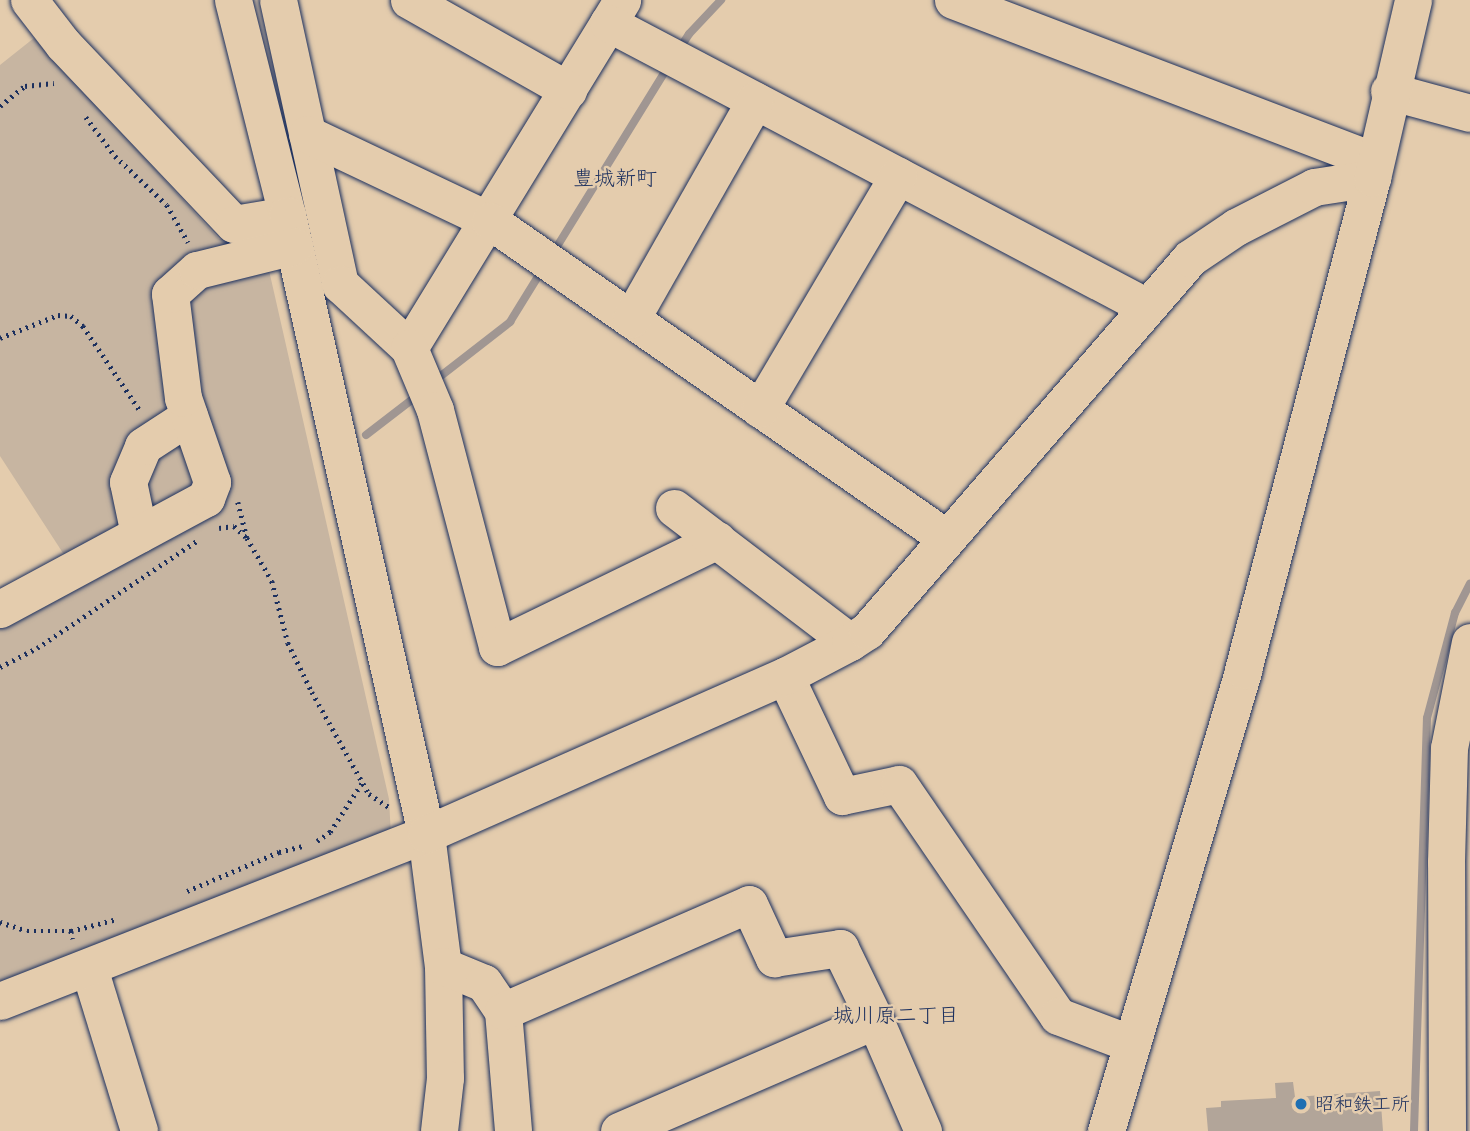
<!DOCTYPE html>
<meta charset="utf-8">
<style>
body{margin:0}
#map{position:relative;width:1470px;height:1131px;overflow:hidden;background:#e4ccad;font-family:Delius,"Klee One",sans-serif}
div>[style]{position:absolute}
.green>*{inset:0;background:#c7b5a1}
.stream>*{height:8px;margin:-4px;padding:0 4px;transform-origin:4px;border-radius:4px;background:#a09692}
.building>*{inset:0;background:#b2a599}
.path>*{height:4.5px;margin-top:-2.25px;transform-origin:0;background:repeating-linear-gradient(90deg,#1b2f5e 0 2px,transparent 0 7px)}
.roads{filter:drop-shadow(0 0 2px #1b2f5e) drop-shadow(0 0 2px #1b2f5e)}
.minor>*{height:37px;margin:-18.5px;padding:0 18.5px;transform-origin:18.5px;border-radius:18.5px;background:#e4ccad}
.dots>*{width:19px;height:19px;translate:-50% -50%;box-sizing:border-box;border:4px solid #e4ccad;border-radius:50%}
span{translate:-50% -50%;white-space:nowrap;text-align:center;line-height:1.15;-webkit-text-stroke:5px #e4ccad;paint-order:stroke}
.poi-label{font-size:19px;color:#1b2f5e}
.left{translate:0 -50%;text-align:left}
.neighbourhood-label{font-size:21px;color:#1b2f5e}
</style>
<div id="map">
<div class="green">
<div style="clip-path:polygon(34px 38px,219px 239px,261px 235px,389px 799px,391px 836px,0 984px,0 629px,83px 584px,0 456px,0 65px)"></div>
</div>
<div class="stream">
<div style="left:678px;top:51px;width:20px;rotate:-57deg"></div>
<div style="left:689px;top:34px;width:47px;rotate:-46.7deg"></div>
<div style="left:553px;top:253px;width:221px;rotate:-58.3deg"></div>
<div style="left:433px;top:382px;width:98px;rotate:-37.9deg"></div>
<div style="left:510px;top:322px;width:61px;rotate:-58.4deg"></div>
<div style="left:366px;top:435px;width:66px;rotate:-37.6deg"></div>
<div style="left:1414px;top:1131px;width:413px;rotate:-88.2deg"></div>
<div style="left:1427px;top:718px;width:109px;rotate:-75.1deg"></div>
<div style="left:1455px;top:613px;width:33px;rotate:-63deg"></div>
</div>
<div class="building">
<div style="clip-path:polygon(1293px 1082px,1295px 1097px,1380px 1091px,1383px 1131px,1208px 1131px,1206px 1108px,1221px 1107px,1221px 1101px,1276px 1098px,1275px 1083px)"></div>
</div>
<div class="path">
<div style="left:0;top:106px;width:32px;rotate:-39deg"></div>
<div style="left:25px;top:86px;width:29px;rotate:-6deg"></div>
<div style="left:86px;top:117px;width:49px;rotate:53.4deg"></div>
<div style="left:115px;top:156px;width:71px;rotate:43.3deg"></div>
<div style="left:167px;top:205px;width:43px;rotate:60.4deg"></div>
<div style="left:0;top:338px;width:62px;rotate:-21.6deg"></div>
<div style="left:58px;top:315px;width:13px;rotate:4deg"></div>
<div style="left:71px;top:316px;width:16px;rotate:40deg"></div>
<div style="left:83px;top:326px;width:104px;rotate:56deg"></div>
<div style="left:238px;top:502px;width:37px;rotate:76deg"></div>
<div style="left:219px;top:528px;width:15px;rotate:-8deg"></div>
<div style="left:234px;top:526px;width:18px;rotate:43deg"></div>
<div style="left:247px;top:538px;width:50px;rotate:59.8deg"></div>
<div style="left:272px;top:581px;width:64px;rotate:75.5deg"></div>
<div style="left:288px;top:643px;width:55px;rotate:63.9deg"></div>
<div style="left:312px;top:692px;width:117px;rotate:60.8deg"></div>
<div style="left:369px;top:794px;width:24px;rotate:33deg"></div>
<div style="left:0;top:667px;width:42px;rotate:-27.2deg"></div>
<div style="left:37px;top:648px;width:192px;rotate:-33.8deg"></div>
<div style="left:317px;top:841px;width:16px;rotate:-35deg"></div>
<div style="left:330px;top:832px;width:59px;rotate:-56.9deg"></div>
<div style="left:187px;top:891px;width:100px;rotate:-23deg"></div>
<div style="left:279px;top:852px;width:25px;rotate:-14deg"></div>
<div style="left:0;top:922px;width:28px;rotate:18deg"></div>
<div style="left:27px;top:931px;width:44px"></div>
<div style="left:71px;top:931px;width:8px;rotate:76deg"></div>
<div style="left:71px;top:931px;width:48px;rotate:-14.6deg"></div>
</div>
<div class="roads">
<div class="minor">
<div style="left:29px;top:0;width:56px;rotate:52.3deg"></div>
<div style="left:63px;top:44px;width:248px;rotate:46.5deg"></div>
<div style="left:234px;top:224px;width:54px;rotate:-9.6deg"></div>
<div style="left:233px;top:0;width:222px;rotate:75.9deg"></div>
<div style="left:287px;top:215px;width:634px;rotate:77.34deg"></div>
<div style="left:426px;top:834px;width:133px;rotate:82.7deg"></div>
<div style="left:443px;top:966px;width:112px;rotate:89deg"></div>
<div style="left:445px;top:1078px;width:53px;rotate:96.5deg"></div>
<div style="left:278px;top:0;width:291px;rotate:77.7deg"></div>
<div style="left:340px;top:284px;width:94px;rotate:42.8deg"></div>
<div style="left:409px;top:348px;width:408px;rotate:-58.5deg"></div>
<div style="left:409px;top:0;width:183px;rotate:29.5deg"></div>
<div style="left:953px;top:0;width:452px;rotate:20.9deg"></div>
<div style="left:608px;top:23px;width:609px;rotate:27.78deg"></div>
<div style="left:1389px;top:91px;width:84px;rotate:15.2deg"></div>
<div style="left:307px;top:134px;width:203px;rotate:25.4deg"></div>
<div style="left:490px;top:221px;width:554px;rotate:34.78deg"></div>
<div style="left:631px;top:319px;width:251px;rotate:-60.4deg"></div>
<div style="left:409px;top:348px;width:67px;rotate:67.2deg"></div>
<div style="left:435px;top:410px;width:245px;rotate:75.3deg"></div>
<div style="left:497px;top:647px;width:245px;rotate:-25.9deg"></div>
<div style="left:760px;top:409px;width:271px;rotate:-59.4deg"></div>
<div style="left:674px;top:508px;width:221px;rotate:37.3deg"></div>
<div style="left:139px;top:534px;width:53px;rotate:-101.9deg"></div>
<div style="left:128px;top:482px;width:39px;rotate:-67deg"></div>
<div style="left:143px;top:446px;width:55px;rotate:-33.1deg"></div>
<div style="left:0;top:609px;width:234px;rotate:-28.3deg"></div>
<div style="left:206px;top:498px;width:17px;rotate:-69deg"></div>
<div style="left:212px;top:482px;width:89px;rotate:-109deg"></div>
<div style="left:183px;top:398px;width:105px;rotate:-97.1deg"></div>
<div style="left:170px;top:294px;width:36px;rotate:-42deg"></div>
<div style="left:197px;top:270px;width:100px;rotate:-13.9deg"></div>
<div style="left:785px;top:676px;width:133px;rotate:64.6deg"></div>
<div style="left:842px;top:796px;width:58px;rotate:-11.9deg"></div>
<div style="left:899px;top:784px;width:281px;rotate:55.6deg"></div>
<div style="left:1058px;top:1016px;width:79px;rotate:20.7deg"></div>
<div style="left:443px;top:966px;width:44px;rotate:22.5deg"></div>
<div style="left:484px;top:983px;width:34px;rotate:56deg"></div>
<div style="left:503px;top:1011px;width:120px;rotate:85.2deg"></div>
<div style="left:89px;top:968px;width:170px;rotate:72.9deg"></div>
<div style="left:0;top:1001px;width:458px;rotate:-21.4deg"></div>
<div style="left:426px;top:834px;width:392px;rotate:-23.8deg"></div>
<div style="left:785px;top:676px;width:73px;rotate:-27.6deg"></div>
<div style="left:850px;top:642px;width:20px;rotate:-33deg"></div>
<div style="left:867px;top:631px;width:493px;rotate:-49.1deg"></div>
<div style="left:1190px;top:258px;width:55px;rotate:-34deg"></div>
<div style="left:1236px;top:227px;width:88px;rotate:-27.1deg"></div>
<div style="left:1314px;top:187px;width:59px;rotate:-8.8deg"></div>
<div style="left:503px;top:1011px;width:268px;rotate:-23.5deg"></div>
<div style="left:749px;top:904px;width:60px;rotate:65.2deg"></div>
<div style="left:774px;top:958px;width:67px;rotate:-8.6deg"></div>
<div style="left:840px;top:948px;width:80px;rotate:64.1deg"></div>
<div style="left:875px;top:1020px;width:121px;rotate:66.6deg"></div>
<div style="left:619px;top:1131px;width:279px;rotate:-23.4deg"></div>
<div style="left:1106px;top:1131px;width:481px;rotate:-73.4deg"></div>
<div style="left:1243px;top:670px;width:509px;rotate:-75.31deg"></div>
<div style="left:1372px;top:178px;width:183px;rotate:-77deg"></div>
<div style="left:1447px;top:1131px;width:269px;rotate:-90.2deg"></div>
<div style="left:1446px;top:862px;width:114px;rotate:-88.5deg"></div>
<div style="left:1449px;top:748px;width:108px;rotate:-78.8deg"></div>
</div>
</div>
<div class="dots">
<div style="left:1301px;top:1104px;background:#1f6fb2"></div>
</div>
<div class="poi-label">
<span class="left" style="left:1315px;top:1104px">昭和鉄工所</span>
</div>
<div class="neighbourhood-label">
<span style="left:615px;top:178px">豊城新町</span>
<span style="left:896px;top:1015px">城川原二丁目</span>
</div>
</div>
